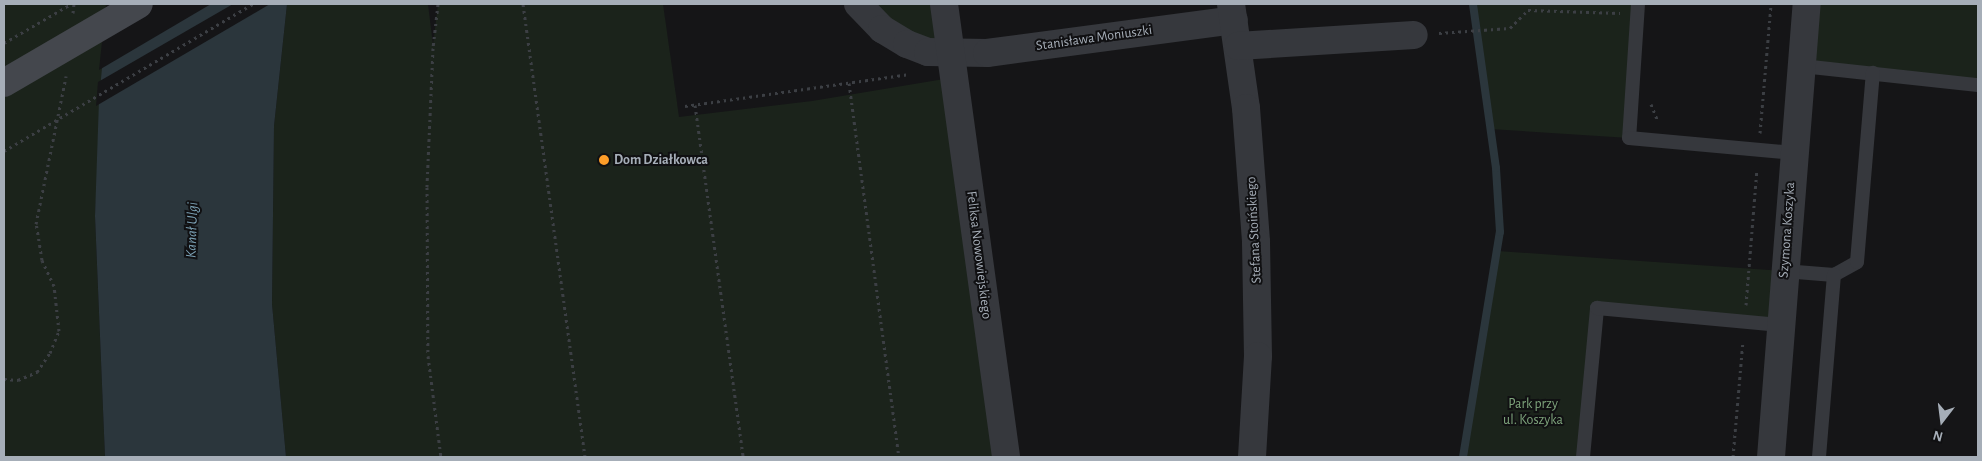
<!DOCTYPE html>
<meta charset="utf-8">
<style>
body{margin:0}
#map{position:relative;width:1982px;height:461px;overflow:hidden;background:#151517;font-family:"Alegreya Sans",sans-serif}
div>[style]{position:absolute}
.green>*{inset:0;background:#1b231b}
.water>*{inset:0;background:#2b363c}
.pier>*{inset:0;background:#151517}
.stream>*{height:8px;margin:-4px;padding:0 4px;transform-origin:4px;border-radius:4px;background:#2b363c}
.path>*{height:3px;margin-top:-1.5px;transform-origin:0;background:repeating-linear-gradient(90deg,#3c3f44 0 2.5px,transparent 0 6.5px)}
.service>*{height:14px;margin:-7px;padding:0 7px;transform-origin:7px;border-radius:7px;background:#36383d}
.minor>*{height:28px;margin:-14px;padding:0 14px;transform-origin:14px;border-radius:14px;background:#36383d}
.path-bridge>*{height:3px;margin-top:-1.5px;transform-origin:0;background:repeating-linear-gradient(90deg,#3c3f44 0 2.5px,transparent 0 6.5px)}
.secondary-bridge>*{height:28px;margin:-14px;padding:0 14px;transform-origin:14px;border-radius:14px;background:#44474d}
.dots>*{width:14px;height:14px;translate:-50% -50%;box-sizing:border-box;border:2px solid #101012;border-radius:50%}
span{translate:-50% -50%;white-space:nowrap;text-align:center;line-height:1.15;-webkit-text-stroke:4px #101012;paint-order:stroke}
.street-label{font-size:14px;color:#a6aeb8}
.poi-label{font-size:14px;color:#a6aeb8;font-weight:700}
.left{translate:0 -50%;text-align:left}
.park-label{font-size:14px;color:#7ea47c}
.water-label{font-size:15px;color:#7ba1b5;font-style:italic}
.frame{position:absolute;inset:0;border:5px solid #a6aeb8;pointer-events:none}
.north{position:absolute;left:1917px;top:396px;width:50px;height:50px;-webkit-text-stroke:4px #101012;paint-order:stroke;rotate:195deg;font-size:14px;font-weight:700;line-height:20px;text-align:center;color:#a6aeb8}
.north::after{content:'';display:block;margin:auto;width:18px;height:22px;background:#a6aeb8;clip-path:polygon(50% 0,100% 100%,50% 72%,0 100%)}
</style>
<div id="map">
<div class="green">
<div style="clip-path:polygon(4px 4px,108px 4px,95px 216px,105px 457px,4px 457px)"></div>
<div style="clip-path:polygon(287px 4px,428px 4px,433px 45px,438px 4px,663px 4px,679px 117px,812px 101px,956px 77px,1006px 457px,286px 457px,272px 304px,274px 126px)"></div>
<div style="clip-path:polygon(858px 4px,944px 4px,953px 53px)"></div>
<div style="clip-path:polygon(1473px 4px,1638px 4px,1629px 138px,1490px 129px)"></div>
<div style="clip-path:polygon(1807px 4px,1978px 4px,1978px 85px,1802px 66px)"></div>
<div style="clip-path:polygon(1498px 251px,1784px 271px,1780px 325px,1597px 308px,1583px 457px,1463px 457px)"></div>
</div>
<div class="water">
<div style="clip-path:polygon(108px 4px,287px 4px,274px 126px,272px 304px,286px 457px,105px 457px,95px 216px,99px 100px)"></div>
</div>
<div class="pier">
<div style="clip-path:polygon(106px 4px,211px 4px,99px 70px)"></div>
<div style="clip-path:polygon(233px 4px,270px 4px,96px 106px,98px 82px)"></div>
</div>
<div class="stream">
<div style="left:1463px;top:457px;width:228px;rotate:-80.7deg"></div>
<div style="left:1500px;top:232px;width:64px;rotate:-93.6deg"></div>
<div style="left:1496px;top:168px;width:166px;rotate:-98deg"></div>
</div>
<div class="path">
<div style="left:438px;top:4px;width:44px;rotate:96.5deg"></div>
<div style="left:433px;top:48px;width:139px;rotate:92.5deg"></div>
<div style="left:427px;top:187px;width:169px;rotate:89.7deg"></div>
<div style="left:428px;top:356px;width:102px;rotate:82.7deg"></div>
<div style="left:523px;top:4px;width:457px;rotate:82.2deg"></div>
<div style="left:73px;top:13px;width:9px;rotate:-84deg"></div>
<div style="left:1439px;top:33px;width:71px;rotate:-4deg"></div>
<div style="left:1510px;top:28px;width:25px;rotate:-45deg"></div>
<div style="left:1528px;top:10px;width:92px;rotate:1.9deg"></div>
<div style="left:4px;top:43px;width:78px;rotate:-30.2deg"></div>
<div style="left:849px;top:83px;width:377px;rotate:82.4deg"></div>
<div style="left:1651px;top:104px;width:18px;rotate:68deg"></div>
<div style="left:695px;top:105px;width:355px;rotate:82.2deg"></div>
<div style="left:685px;top:106px;width:227px;rotate:-8.1deg"></div>
<div style="left:1760px;top:133px;width:129px;rotate:-85.1deg"></div>
<div style="left:1746px;top:305px;width:136px;rotate:-85.4deg"></div>
<div style="left:4px;top:379px;width:14px;rotate:4deg"></div>
<div style="left:18px;top:380px;width:21px;rotate:-23deg"></div>
<div style="left:37px;top:372px;width:23px;rotate:-56deg"></div>
<div style="left:50px;top:353px;width:24px;rotate:-68deg"></div>
<div style="left:59px;top:331px;width:45px;rotate:-96.3deg"></div>
<div style="left:54px;top:286px;width:29px;rotate:-115deg"></div>
<div style="left:42px;top:260px;width:36px;rotate:-99deg"></div>
<div style="left:36px;top:224px;width:151px;rotate:-78.5deg"></div>
<div style="left:1733px;top:457px;width:116px;rotate:-85.1deg"></div>
</div>
<div class="service">
<div style="left:1638px;top:4px;width:134px;rotate:93.8deg"></div>
<div style="left:1629px;top:138px;width:165px;rotate:5.2deg"></div>
<div style="left:1802px;top:66px;width:177px;rotate:6.2deg"></div>
<div style="left:1784px;top:271px;width:50px;rotate:4.6deg"></div>
<div style="left:1834px;top:275px;width:26px;rotate:-29deg"></div>
<div style="left:1857px;top:262px;width:190px;rotate:-85.2deg"></div>
<div style="left:1583px;top:457px;width:150px;rotate:-84.6deg"></div>
<div style="left:1597px;top:308px;width:184px;rotate:5.3deg"></div>
<div style="left:1819px;top:457px;width:183px;rotate:-85.3deg"></div>
</div>
<div class="minor">
<div style="left:858px;top:4px;width:35px;rotate:46deg"></div>
<div style="left:882px;top:29px;width:29px;rotate:31deg"></div>
<div style="left:907px;top:44px;width:22px;rotate:21deg"></div>
<div style="left:928px;top:52px;width:59px;rotate:1deg"></div>
<div style="left:987px;top:53px;width:249px;rotate:-7.6deg"></div>
<div style="left:944px;top:4px;width:457px;rotate:82.2deg"></div>
<div style="left:1231px;top:4px;width:105px;rotate:81.8deg"></div>
<div style="left:1246px;top:108px;width:134px;rotate:85.7deg"></div>
<div style="left:1256px;top:242px;width:114px;rotate:89deg"></div>
<div style="left:1258px;top:356px;width:101px;rotate:93.4deg"></div>
<div style="left:1238px;top:46px;width:176px;rotate:-3.6deg"></div>
<div style="left:1771px;top:457px;width:454px;rotate:-85.5deg"></div>
</div>
<div class="path-bridge">
<div style="left:4px;top:151px;width:289px;rotate:-30.6deg"></div>
</div>
<div class="secondary-bridge">
<div style="left:4px;top:83px;width:156px;rotate:-30.3deg"></div>
</div>
<div class="dots">
<div style="left:604px;top:160px;background:#fd9d28"></div>
</div>
<div class="street-label">
<span style="left:1094px;top:38px;rotate:-8deg">Stanisława Moniuszki</span>
<span style="left:1254px;top:230px;rotate:-93deg">Stefana Stoińskiego</span>
<span style="left:1787px;top:230px;rotate:-86deg">Szymona Koszyka</span>
<span style="left:979px;top:255px;rotate:83deg">Feliksa Nowowiejskiego</span>
</div>
<div class="poi-label">
<span class="left" style="left:614px;top:160px">Dom Działkowca</span>
</div>
<div class="park-label">
<span style="left:1533px;top:412px">Park przy<br>ul. Koszyka</span>
</div>
<div class="water-label">
<span style="left:192px;top:230px;rotate:-88deg">Kanał Ulgi</span>
</div>
<div class="frame"></div>
<div class="north">N</div>
</div>
